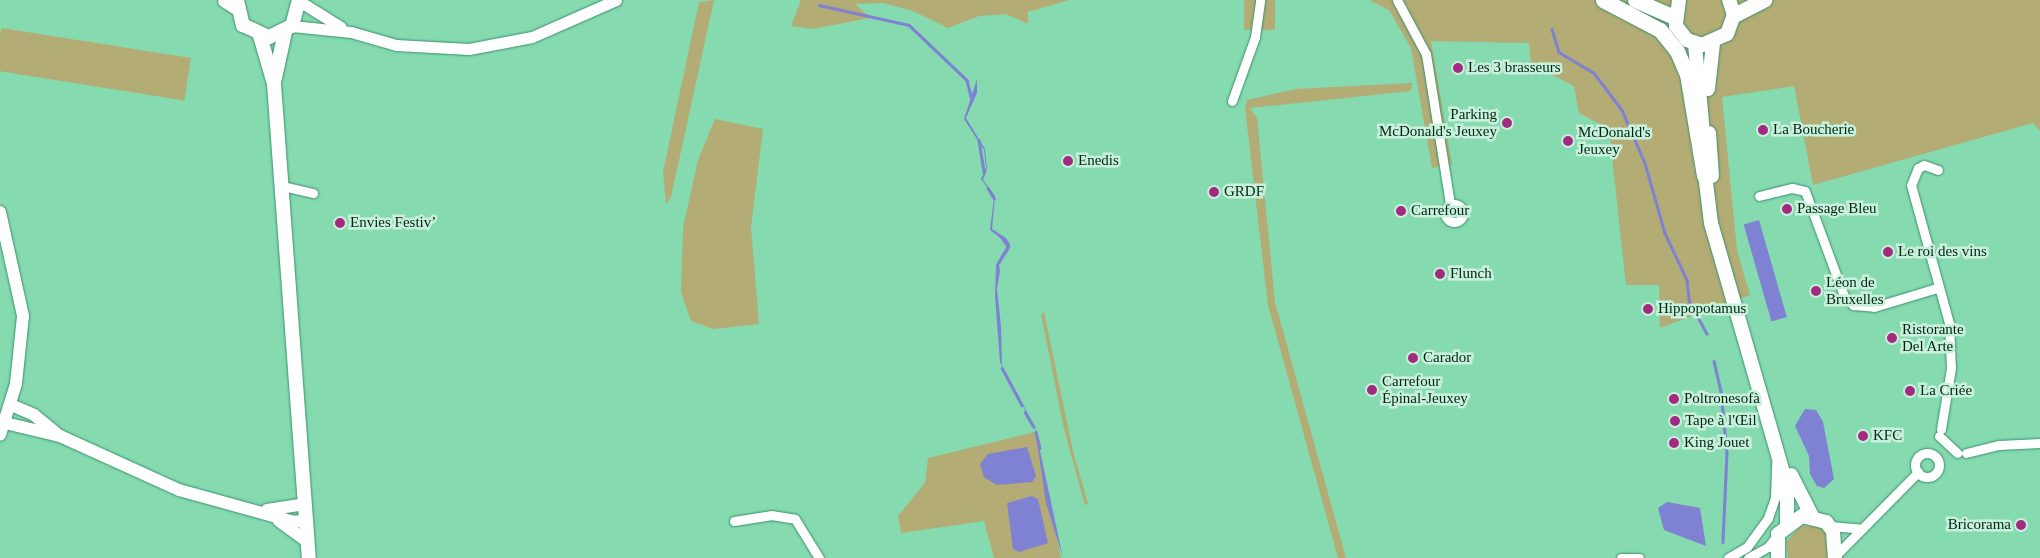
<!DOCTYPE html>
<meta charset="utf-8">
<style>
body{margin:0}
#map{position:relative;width:2040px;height:558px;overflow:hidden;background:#85dab0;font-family:"Times New Roman",serif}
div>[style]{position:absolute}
.green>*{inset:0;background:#b3ac74;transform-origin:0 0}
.water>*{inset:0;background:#7f81d3;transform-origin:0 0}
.stream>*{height:2.5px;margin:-1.25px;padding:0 1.25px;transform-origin:1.25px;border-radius:1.25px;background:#7f81d3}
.roads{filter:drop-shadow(0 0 1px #3b916b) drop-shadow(0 0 1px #3b916b)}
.minor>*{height:9px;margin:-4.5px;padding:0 4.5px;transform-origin:4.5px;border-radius:4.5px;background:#fff}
.minor>.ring{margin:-4.5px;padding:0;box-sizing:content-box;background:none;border:9px solid #fff;border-radius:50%}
.tertiary>*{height:11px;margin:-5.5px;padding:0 5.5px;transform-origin:5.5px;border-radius:5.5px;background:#fff}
.secondary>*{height:12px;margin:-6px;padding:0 6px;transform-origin:6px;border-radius:6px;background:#fff}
.primary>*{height:14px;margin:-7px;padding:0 7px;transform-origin:7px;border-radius:7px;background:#fff}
.trunk>*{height:15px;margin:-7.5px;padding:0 7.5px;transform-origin:7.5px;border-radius:7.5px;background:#fff}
.dots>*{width:14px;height:14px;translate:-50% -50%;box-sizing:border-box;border:2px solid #c8f0da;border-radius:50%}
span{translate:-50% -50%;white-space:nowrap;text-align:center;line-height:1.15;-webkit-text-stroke:5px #c8f0da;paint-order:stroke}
.poi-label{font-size:15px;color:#002516}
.left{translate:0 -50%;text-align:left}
.right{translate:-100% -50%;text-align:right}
</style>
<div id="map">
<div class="green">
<div style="clip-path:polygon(714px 0,671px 197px,666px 204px,663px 172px,699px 2px)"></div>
<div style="clip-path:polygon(801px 0,1069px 0,1028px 12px,1028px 24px,1006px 14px,979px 16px,948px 28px,913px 11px,883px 3px,855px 4px,870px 18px,812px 29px,791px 26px)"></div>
<div style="left:1244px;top:0;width:31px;height:30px"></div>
<div style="clip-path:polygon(1369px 0,2040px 0,2040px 131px,2033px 123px,1813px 185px,1794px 86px,1722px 97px,1737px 250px,1750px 295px,1660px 328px,1659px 285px,1626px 285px,1609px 129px,1579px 113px,1574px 86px,1531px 64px,1529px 43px,1431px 41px,1452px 165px,1432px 168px,1411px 48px,1389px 10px)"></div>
<div style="left:191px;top:58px;width:43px;height:192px;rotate:99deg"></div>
<div style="clip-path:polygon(1412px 83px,1411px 91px,1250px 108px,1257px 118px,1275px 302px,1346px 558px,1338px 558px,1268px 305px,1245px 108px,1247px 100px,1296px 89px)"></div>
<div style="clip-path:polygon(715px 119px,763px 129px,751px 227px,759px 324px,713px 329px,691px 321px,681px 292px,683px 228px,698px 160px)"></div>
<div style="clip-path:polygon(1044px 312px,1073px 451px,1088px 504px,1085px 505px,1064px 429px,1041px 314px)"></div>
<div style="clip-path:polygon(1035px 432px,1061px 558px,994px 558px,984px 521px,901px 533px,898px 516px,925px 483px,928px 458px)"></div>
<div style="clip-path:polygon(1801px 526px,1817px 526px,1828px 535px,1830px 558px,1788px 558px,1786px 542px)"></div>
</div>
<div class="water">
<div style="clip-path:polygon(977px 79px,977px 93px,966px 118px,985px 149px,987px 169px,983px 180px,995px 196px,992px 229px,1006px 238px,1010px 244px,1008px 251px,999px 265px,1000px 271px,997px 289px,1001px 326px,1002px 365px,1035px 427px,1063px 558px,1046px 503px,1035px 429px,1000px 362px,995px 296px,996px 265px,1008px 244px,990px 230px,994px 197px,981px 179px,986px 168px,984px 150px,964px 119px)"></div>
<div style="left:1759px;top:220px;width:101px;height:16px;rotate:74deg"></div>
<div style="clip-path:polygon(1805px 409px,1816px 410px,1823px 422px,1834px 479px,1824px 488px,1817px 486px,1810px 474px,1809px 456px,1795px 426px)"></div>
<div style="clip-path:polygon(1027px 447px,1036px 476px,1032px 482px,997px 485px,984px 477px,980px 464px,988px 454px)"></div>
<div style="clip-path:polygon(1032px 496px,1038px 499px,1048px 543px,1019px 552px,1013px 549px,1007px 503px)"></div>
<div style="clip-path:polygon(1667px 502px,1700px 508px,1706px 546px,1664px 530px,1658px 508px)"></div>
</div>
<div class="stream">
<div style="left:819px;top:5px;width:92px;rotate:12.5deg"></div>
<div style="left:909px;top:25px;width:80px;rotate:43.5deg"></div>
<div style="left:967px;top:80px;width:21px;rotate:76deg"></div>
<div style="left:1552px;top:29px;width:24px;rotate:73deg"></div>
<div style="left:1559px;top:52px;width:41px;rotate:31deg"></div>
<div style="left:1594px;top:73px;width:46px;rotate:52.9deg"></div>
<div style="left:1622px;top:110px;width:58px;rotate:66.5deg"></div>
<div style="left:1645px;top:163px;width:73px;rotate:74.1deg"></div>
<div style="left:1665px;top:233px;width:52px;rotate:64.9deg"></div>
<div style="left:1687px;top:280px;width:20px;rotate:84deg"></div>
<div style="left:1689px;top:300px;width:38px;rotate:62deg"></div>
<div style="left:979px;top:140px;width:33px;rotate:81deg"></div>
<div style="left:988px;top:188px;width:12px;rotate:59deg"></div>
<div style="left:998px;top:263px;width:19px;rotate:-58deg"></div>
<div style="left:1008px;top:247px;width:12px;rotate:-125deg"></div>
<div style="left:1714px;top:361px;width:31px;rotate:77deg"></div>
<div style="left:1721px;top:391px;width:62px;rotate:84.5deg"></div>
<div style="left:1727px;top:453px;width:89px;rotate:92.6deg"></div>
<div style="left:1002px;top:368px;width:42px;rotate:61.6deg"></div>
<div style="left:1025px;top:412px;width:17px;rotate:59deg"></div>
<div style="left:1036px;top:432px;width:16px;rotate:76deg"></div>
</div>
<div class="roads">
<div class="minor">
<div style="left:1397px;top:0;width:61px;rotate:61.8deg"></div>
<div style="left:1426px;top:54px;width:152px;rotate:80.9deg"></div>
<div style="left:1232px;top:101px;width:68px;rotate:-70.2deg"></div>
<div style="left:1255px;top:37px;width:37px;rotate:-82deg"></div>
<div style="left:1938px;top:170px;width:15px;rotate:-160deg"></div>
<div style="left:1924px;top:165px;width:7px;rotate:153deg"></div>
<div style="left:1918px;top:168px;width:18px;rotate:112deg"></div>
<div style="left:1911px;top:185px;width:143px;rotate:74.6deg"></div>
<div style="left:1949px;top:323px;width:45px;rotate:87.5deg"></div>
<div style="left:1951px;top:368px;width:62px;rotate:99.3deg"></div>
<div style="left:282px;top:186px;width:32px;rotate:13deg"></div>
<div style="left:1759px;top:196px;width:34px;rotate:-14deg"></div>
<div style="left:1792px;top:188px;width:13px;rotate:13deg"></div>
<div style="left:1805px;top:191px;width:112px;rotate:69.6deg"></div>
<div style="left:1844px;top:296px;width:13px;rotate:45deg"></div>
<div style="left:1853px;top:305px;width:21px;rotate:5deg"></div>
<div style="left:1874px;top:307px;width:66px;rotate:-16.8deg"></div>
<div class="ring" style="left:1445px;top:204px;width:9px;height:9px"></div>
<div style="left:1939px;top:436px;width:25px;rotate:43deg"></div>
<div style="left:1966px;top:453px;width:34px;rotate:-14deg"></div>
<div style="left:1999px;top:445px;width:41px;rotate:-2.8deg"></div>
<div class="ring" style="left:1915px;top:453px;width:15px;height:15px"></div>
<div style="left:734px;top:521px;width:37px;rotate:-9deg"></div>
<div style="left:771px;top:515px;width:24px;rotate:9deg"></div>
<div style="left:795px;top:519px;width:46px;rotate:58.4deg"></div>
<div style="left:1830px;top:526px;width:32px;rotate:5deg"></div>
<div style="left:1836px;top:555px;width:117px;rotate:-45.3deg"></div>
<div style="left:1621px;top:558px;width:18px"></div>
<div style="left:1728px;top:558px;width:22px;rotate:-30deg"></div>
<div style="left:1747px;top:547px;width:36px;rotate:-54deg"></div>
<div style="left:1768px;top:518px;width:21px;rotate:-71deg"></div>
<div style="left:1775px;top:498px;width:36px;rotate:-88deg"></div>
<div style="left:1748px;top:558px;width:23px;rotate:-29deg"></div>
<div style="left:1768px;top:547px;width:16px;rotate:-52deg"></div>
</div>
<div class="tertiary">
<div style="left:299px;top:1px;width:49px;rotate:31.8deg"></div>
<div style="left:292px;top:26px;width:59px;rotate:5.8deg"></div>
<div style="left:351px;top:32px;width:47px;rotate:16.1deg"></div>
<div style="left:396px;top:45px;width:73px;rotate:3.1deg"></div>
<div style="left:469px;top:49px;width:64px;rotate:-10.8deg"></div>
<div style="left:532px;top:37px;width:92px;rotate:-23.8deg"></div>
</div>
<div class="secondary">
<div style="left:0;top:212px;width:107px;rotate:77.5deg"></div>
<div style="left:23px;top:316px;width:68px;rotate:95.9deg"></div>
<div style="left:16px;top:384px;width:53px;rotate:107.4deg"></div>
<div style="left:11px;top:405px;width:25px;rotate:23deg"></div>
<div style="left:34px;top:415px;width:28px;rotate:39deg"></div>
<div style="left:5px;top:423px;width:57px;rotate:13.3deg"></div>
<div style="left:60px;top:436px;width:131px;rotate:24.4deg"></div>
<div style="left:179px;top:490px;width:119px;rotate:15.5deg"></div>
<div style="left:294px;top:522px;width:12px;rotate:-9deg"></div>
<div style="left:267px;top:510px;width:38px;rotate:-9deg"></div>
<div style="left:279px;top:521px;width:36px;rotate:36deg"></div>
</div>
<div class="primary">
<div style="left:237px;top:0;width:26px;rotate:77deg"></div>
<div style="left:243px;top:25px;width:29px;rotate:25deg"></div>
<div style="left:269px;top:37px;width:25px;rotate:-26deg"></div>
<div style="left:292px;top:26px;width:27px;rotate:-75deg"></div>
<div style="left:1679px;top:0;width:26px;rotate:97deg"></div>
<div style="left:1676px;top:26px;width:18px;rotate:52deg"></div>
<div style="left:1687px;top:40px;width:16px;rotate:18deg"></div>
<div style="left:1702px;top:45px;width:27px;rotate:-24deg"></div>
<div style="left:1727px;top:34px;width:20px;rotate:-70deg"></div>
<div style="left:1734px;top:15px;width:16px;rotate:-108deg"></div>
<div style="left:260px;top:36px;width:50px;rotate:73.7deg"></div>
<div style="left:274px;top:84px;width:475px;rotate:85.8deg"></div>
<div style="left:1695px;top:44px;width:100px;rotate:84.9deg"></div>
<div style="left:275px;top:78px;width:47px;rotate:-77.7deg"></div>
<div style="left:1708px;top:89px;width:45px;rotate:-83.7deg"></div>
<div style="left:1709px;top:133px;width:43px;rotate:86deg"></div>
<div style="left:1704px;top:166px;width:57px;rotate:83deg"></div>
<div style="left:1711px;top:223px;width:274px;rotate:73.9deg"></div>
<div style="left:1787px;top:486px;width:37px;rotate:90deg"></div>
<div style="left:1791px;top:475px;width:46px;rotate:62.9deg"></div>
<div style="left:1778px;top:558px;width:24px;rotate:-90deg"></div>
<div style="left:1778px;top:534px;width:30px;rotate:-37deg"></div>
<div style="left:1802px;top:516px;width:25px;rotate:14deg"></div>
<div style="left:1826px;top:522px;width:11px;rotate:52deg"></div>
<div style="left:1833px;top:531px;width:27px;rotate:86deg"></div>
</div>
<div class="trunk">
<div style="left:225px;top:0;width:13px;rotate:32deg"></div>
<div style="left:1603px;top:0;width:64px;rotate:27.8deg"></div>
<div style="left:1660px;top:30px;width:27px;rotate:51deg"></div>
<div style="left:1677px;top:51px;width:25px;rotate:67deg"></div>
<div style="left:1687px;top:74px;width:103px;rotate:80.5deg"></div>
<div style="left:1635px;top:0;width:43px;rotate:23.6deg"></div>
<div style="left:1734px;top:15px;width:34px;rotate:-27deg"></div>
</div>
</div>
<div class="dots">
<div style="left:1458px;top:68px;background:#a32a81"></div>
<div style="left:1507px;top:123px;background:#a32a81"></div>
<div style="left:1763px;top:130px;background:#a32a81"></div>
<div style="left:1568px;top:141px;background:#a32a81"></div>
<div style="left:1068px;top:161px;background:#a32a81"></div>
<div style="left:1214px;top:192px;background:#a32a81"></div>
<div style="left:1787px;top:209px;background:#a32a81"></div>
<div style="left:1401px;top:211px;background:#a32a81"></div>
<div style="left:340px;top:223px;background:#a32a81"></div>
<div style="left:1888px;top:252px;background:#a32a81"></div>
<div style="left:1440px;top:274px;background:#a32a81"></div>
<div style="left:1816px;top:291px;background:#a32a81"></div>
<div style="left:1648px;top:309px;background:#a32a81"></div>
<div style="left:1892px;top:338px;background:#a32a81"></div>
<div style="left:1413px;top:358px;background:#a32a81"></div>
<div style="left:1372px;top:390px;background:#a32a81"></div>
<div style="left:1910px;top:391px;background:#a32a81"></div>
<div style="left:1674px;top:399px;background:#a32a81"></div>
<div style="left:1675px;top:421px;background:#a32a81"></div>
<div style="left:1863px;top:436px;background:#a32a81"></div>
<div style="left:1674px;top:443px;background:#a32a81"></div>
<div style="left:2021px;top:525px;background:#a32a81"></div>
</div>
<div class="poi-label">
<span class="left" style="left:1468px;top:68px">Les 3 brasseurs</span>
<span class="right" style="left:1497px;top:123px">Parking<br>McDonald's Jeuxey</span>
<span class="left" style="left:1773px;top:130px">La Boucherie</span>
<span class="left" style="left:1578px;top:141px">McDonald's<br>Jeuxey</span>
<span class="left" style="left:1078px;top:161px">Enedis</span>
<span class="left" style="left:1224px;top:192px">GRDF</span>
<span class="left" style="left:1797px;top:209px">Passage Bleu</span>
<span class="left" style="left:1411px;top:211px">Carrefour</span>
<span class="left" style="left:350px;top:223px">Envies Festiv’</span>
<span class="left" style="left:1898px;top:252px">Le roi des vins</span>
<span class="left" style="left:1450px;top:274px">Flunch</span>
<span class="left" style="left:1826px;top:291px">Léon de<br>Bruxelles</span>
<span class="left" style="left:1658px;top:309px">Hippopotamus</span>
<span class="left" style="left:1902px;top:338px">Ristorante<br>Del Arte</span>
<span class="left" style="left:1423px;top:358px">Carador</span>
<span class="left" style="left:1382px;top:390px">Carrefour<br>Épinal-Jeuxey</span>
<span class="left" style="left:1920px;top:391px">La Criée</span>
<span class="left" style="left:1684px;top:399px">Poltronesofà</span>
<span class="left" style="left:1685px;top:421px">Tape à l'Œil</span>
<span class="left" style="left:1873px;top:436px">KFC</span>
<span class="left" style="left:1684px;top:443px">King Jouet</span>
<span class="right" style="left:2011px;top:525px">Bricorama</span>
</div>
</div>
